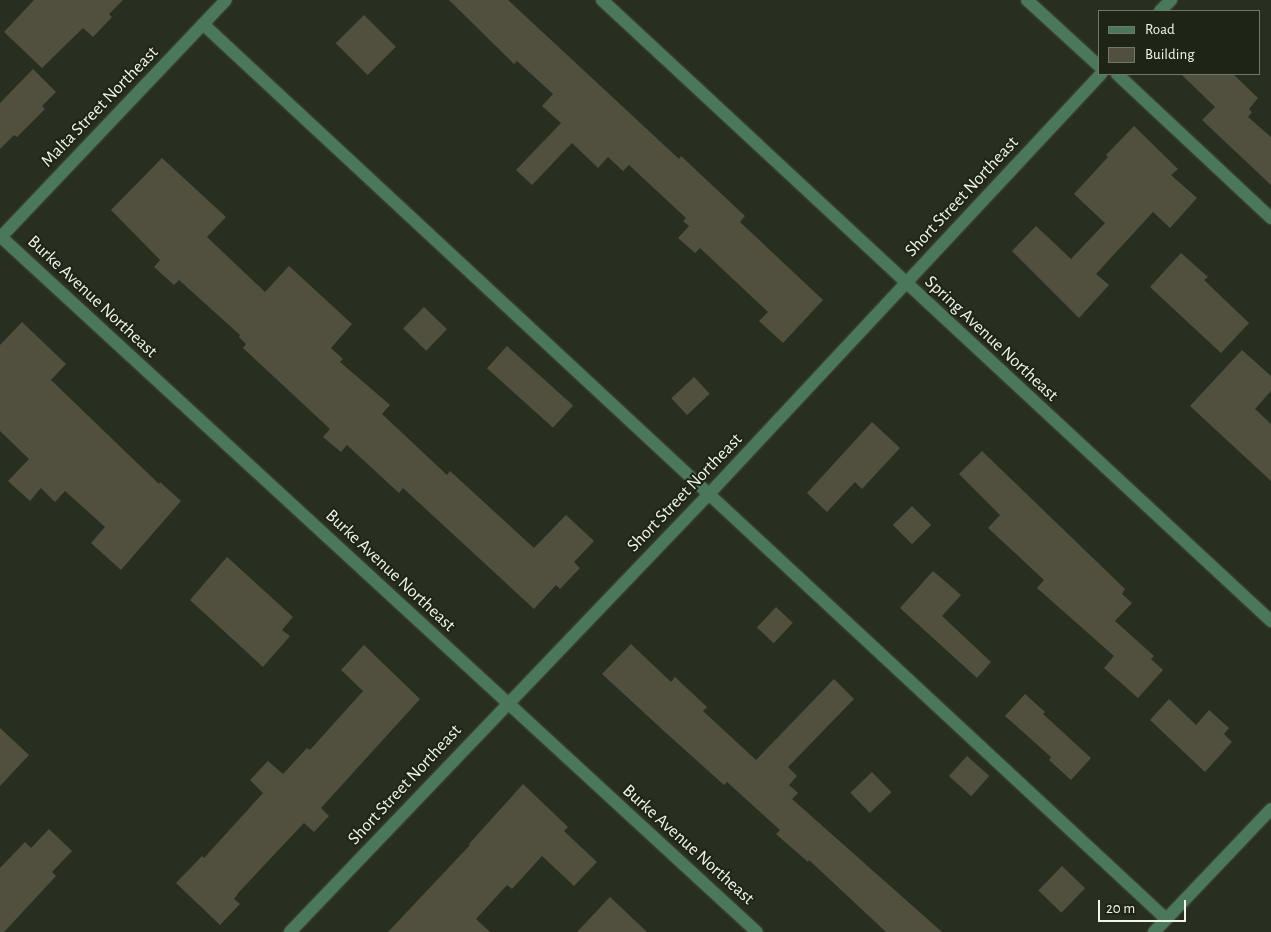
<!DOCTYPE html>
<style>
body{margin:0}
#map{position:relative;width:1271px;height:932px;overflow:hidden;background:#282f20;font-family:"Alegreya Sans",sans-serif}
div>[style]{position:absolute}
.building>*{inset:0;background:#51503f;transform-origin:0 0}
.roads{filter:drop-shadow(0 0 1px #444b3d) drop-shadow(0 0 1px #444b3d)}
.minor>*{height:12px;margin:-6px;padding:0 6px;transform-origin:6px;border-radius:6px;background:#4b785b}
span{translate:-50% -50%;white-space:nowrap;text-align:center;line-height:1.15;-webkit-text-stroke:4px #1e2517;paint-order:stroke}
.street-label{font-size:18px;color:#f0f5ec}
.legend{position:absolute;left:1098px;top:10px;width:162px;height:65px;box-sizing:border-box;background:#1e2517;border:1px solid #72786c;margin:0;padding:6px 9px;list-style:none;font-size:15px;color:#f0f5ec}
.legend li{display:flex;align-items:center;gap:10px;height:25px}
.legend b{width:25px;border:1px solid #72786c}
.scale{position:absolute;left:1098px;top:900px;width:88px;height:22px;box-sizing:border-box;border:2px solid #f0f5ec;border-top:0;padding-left:6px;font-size:15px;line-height:18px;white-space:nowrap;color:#f0f5ec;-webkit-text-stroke:4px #1e2517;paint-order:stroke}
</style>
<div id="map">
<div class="building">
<div style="clip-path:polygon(34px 0,123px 0,109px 14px,112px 17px,93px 37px,83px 28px,42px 68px,4px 32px)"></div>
<div style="clip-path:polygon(449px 0,508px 0,679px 159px,681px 156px,745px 216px,740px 222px,823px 300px,783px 343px,759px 321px,768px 312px,700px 248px,695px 253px,678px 238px,689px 226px,683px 221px,686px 218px,629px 165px,623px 171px,608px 157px,598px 168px,572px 143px,532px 185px,516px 170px,561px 123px,542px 106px,553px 94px,517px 61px,514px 64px)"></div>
<div style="left:364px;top:15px;width:45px;height:40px;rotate:45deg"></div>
<div style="clip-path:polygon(33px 69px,56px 92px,42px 106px,45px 109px,17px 137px,14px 135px,0 149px,0 103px)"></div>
<div style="clip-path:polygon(1181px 74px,1233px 74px,1258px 98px,1249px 109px,1252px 112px,1248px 117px,1271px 137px,1271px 185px,1202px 120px,1215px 107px)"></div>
<div style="clip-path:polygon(1134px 126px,1178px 169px,1171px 175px,1197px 198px,1170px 228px,1153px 212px,1096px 274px,1109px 285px,1079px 318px,1012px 251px,1036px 226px,1071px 259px,1105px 223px,1074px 194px,1108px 157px,1106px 155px)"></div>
<div style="clip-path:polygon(162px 158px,226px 217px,207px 237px,265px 292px,289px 266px,352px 324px,331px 348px,343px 359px,340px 362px,390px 405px,382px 414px,447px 475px,450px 471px,534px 548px,566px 515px,594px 541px,574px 562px,580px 568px,560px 589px,556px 585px,534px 609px,403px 488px,399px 493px,347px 445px,341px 452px,323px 437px,330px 429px,243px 348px,246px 344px,239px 337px,240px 335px,179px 280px,174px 285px,154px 267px,160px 260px,111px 210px)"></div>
<div style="clip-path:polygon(1181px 253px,1208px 277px,1204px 280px,1249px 323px,1221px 353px,1150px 287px)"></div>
<div style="left:424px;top:307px;width:32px;height:30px;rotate:44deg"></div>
<div style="clip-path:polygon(22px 322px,66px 364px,51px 380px,159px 484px,160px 482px,181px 501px,121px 570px,91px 543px,105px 527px,65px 491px,55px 502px,41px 488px,30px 501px,8px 481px,29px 459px,0 431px,0 345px)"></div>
<div style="left:507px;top:346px;width:89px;height:30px;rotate:42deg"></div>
<div style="clip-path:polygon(1242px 350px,1271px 376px,1271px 391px,1255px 409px,1271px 424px,1271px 481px,1190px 406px)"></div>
<div style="left:694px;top:377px;width:23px;height:31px;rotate:47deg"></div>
<div style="clip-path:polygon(872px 422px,900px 448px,862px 489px,855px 482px,827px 512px,807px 493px)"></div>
<div style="clip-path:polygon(982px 451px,1125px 589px,1122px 594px,1132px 603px,1115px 621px,1154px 656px,1151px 659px,1163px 670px,1138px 698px,1104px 668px,1114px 656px,1037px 588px,1044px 580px,988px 528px,1000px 515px,959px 474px)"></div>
<div style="left:912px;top:506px;width:27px;height:27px;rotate:45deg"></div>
<div style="clip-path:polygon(227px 557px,293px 617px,282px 630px,290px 636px,263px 667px,190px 600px)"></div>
<div style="clip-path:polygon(933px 571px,961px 595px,942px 616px,991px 662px,977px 678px,900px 608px)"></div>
<div style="left:776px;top:607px;width:23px;height:28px;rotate:43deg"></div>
<div style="clip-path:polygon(631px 644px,671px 682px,675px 677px,707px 707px,703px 711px,756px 760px,834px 679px,854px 699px,788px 767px,797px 776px,789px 785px,798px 793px,792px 799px,942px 932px,886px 932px,809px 860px,808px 862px,776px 834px,780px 830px,727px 782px,724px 785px,665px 732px,602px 674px)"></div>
<div style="clip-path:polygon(364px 645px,420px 699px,321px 808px,329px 816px,314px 832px,304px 823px,239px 892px,234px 899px,240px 904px,220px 925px,176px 883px,202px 856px,204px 858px,263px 793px,250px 780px,268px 761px,283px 774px,307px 748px,310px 750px,363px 691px,341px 670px)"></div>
<div style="clip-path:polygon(1025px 694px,1045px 712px,1043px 714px,1091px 758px,1071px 780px,1049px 760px,1051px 757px,1005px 716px)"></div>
<div style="clip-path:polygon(1169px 699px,1196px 725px,1209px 710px,1229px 728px,1224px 734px,1232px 742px,1205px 772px,1150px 720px)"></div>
<div style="clip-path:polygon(0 728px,29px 755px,0 786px)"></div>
<div style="left:967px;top:756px;width:30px;height:27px;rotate:42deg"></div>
<div style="left:872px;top:772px;width:28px;height:30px;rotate:46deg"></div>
<div style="clip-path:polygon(523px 784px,568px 827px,564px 831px,597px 862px,574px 886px,542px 856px,512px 889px,507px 885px,476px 919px,490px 932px,388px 932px,470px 845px,469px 844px)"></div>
<div style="clip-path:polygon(49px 829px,72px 851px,52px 872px,56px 876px,4px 932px,0 932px,0 868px,25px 842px,31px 848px)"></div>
<div style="left:1062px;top:866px;width:32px;height:34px;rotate:44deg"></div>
<div style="clip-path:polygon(610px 897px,647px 932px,577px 932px)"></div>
</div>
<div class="roads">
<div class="minor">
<div style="left:602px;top:0;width:913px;rotate:42.87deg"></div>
<div style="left:1027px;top:0;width:99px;rotate:42.5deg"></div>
<div style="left:1160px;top:11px;width:16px;rotate:-45deg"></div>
<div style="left:203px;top:24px;width:1315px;rotate:42.9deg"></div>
<div style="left:1117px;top:74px;width:211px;rotate:43.1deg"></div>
<div style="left:0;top:236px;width:1028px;rotate:42.6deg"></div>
<div style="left:0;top:238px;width:328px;rotate:-46.5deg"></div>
<div style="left:290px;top:932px;width:606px;rotate:-46.27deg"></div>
<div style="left:709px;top:494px;width:575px;rotate:-46.97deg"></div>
<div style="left:1154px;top:932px;width:170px;rotate:-46.4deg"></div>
</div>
</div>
<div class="street-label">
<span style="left:100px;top:107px;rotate:-46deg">Malta Street Northeast</span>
<span style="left:962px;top:197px;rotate:-47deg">Short Street Northeast</span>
<span style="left:92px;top:297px;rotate:43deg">Burke Avenue Northeast</span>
<span style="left:991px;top:339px;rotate:43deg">Spring Avenue Northeast</span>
<span style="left:685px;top:493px;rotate:-46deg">Short Street Northeast</span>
<span style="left:390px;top:571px;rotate:43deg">Burke Avenue Northeast</span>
<span style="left:405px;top:785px;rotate:-47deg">Short Street Northeast</span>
<span style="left:688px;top:845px;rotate:42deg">Burke Avenue Northeast</span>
</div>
<ul class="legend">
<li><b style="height:6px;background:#4b785b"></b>Road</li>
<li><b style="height:14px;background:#51503f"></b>Building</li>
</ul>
<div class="scale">20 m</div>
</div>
